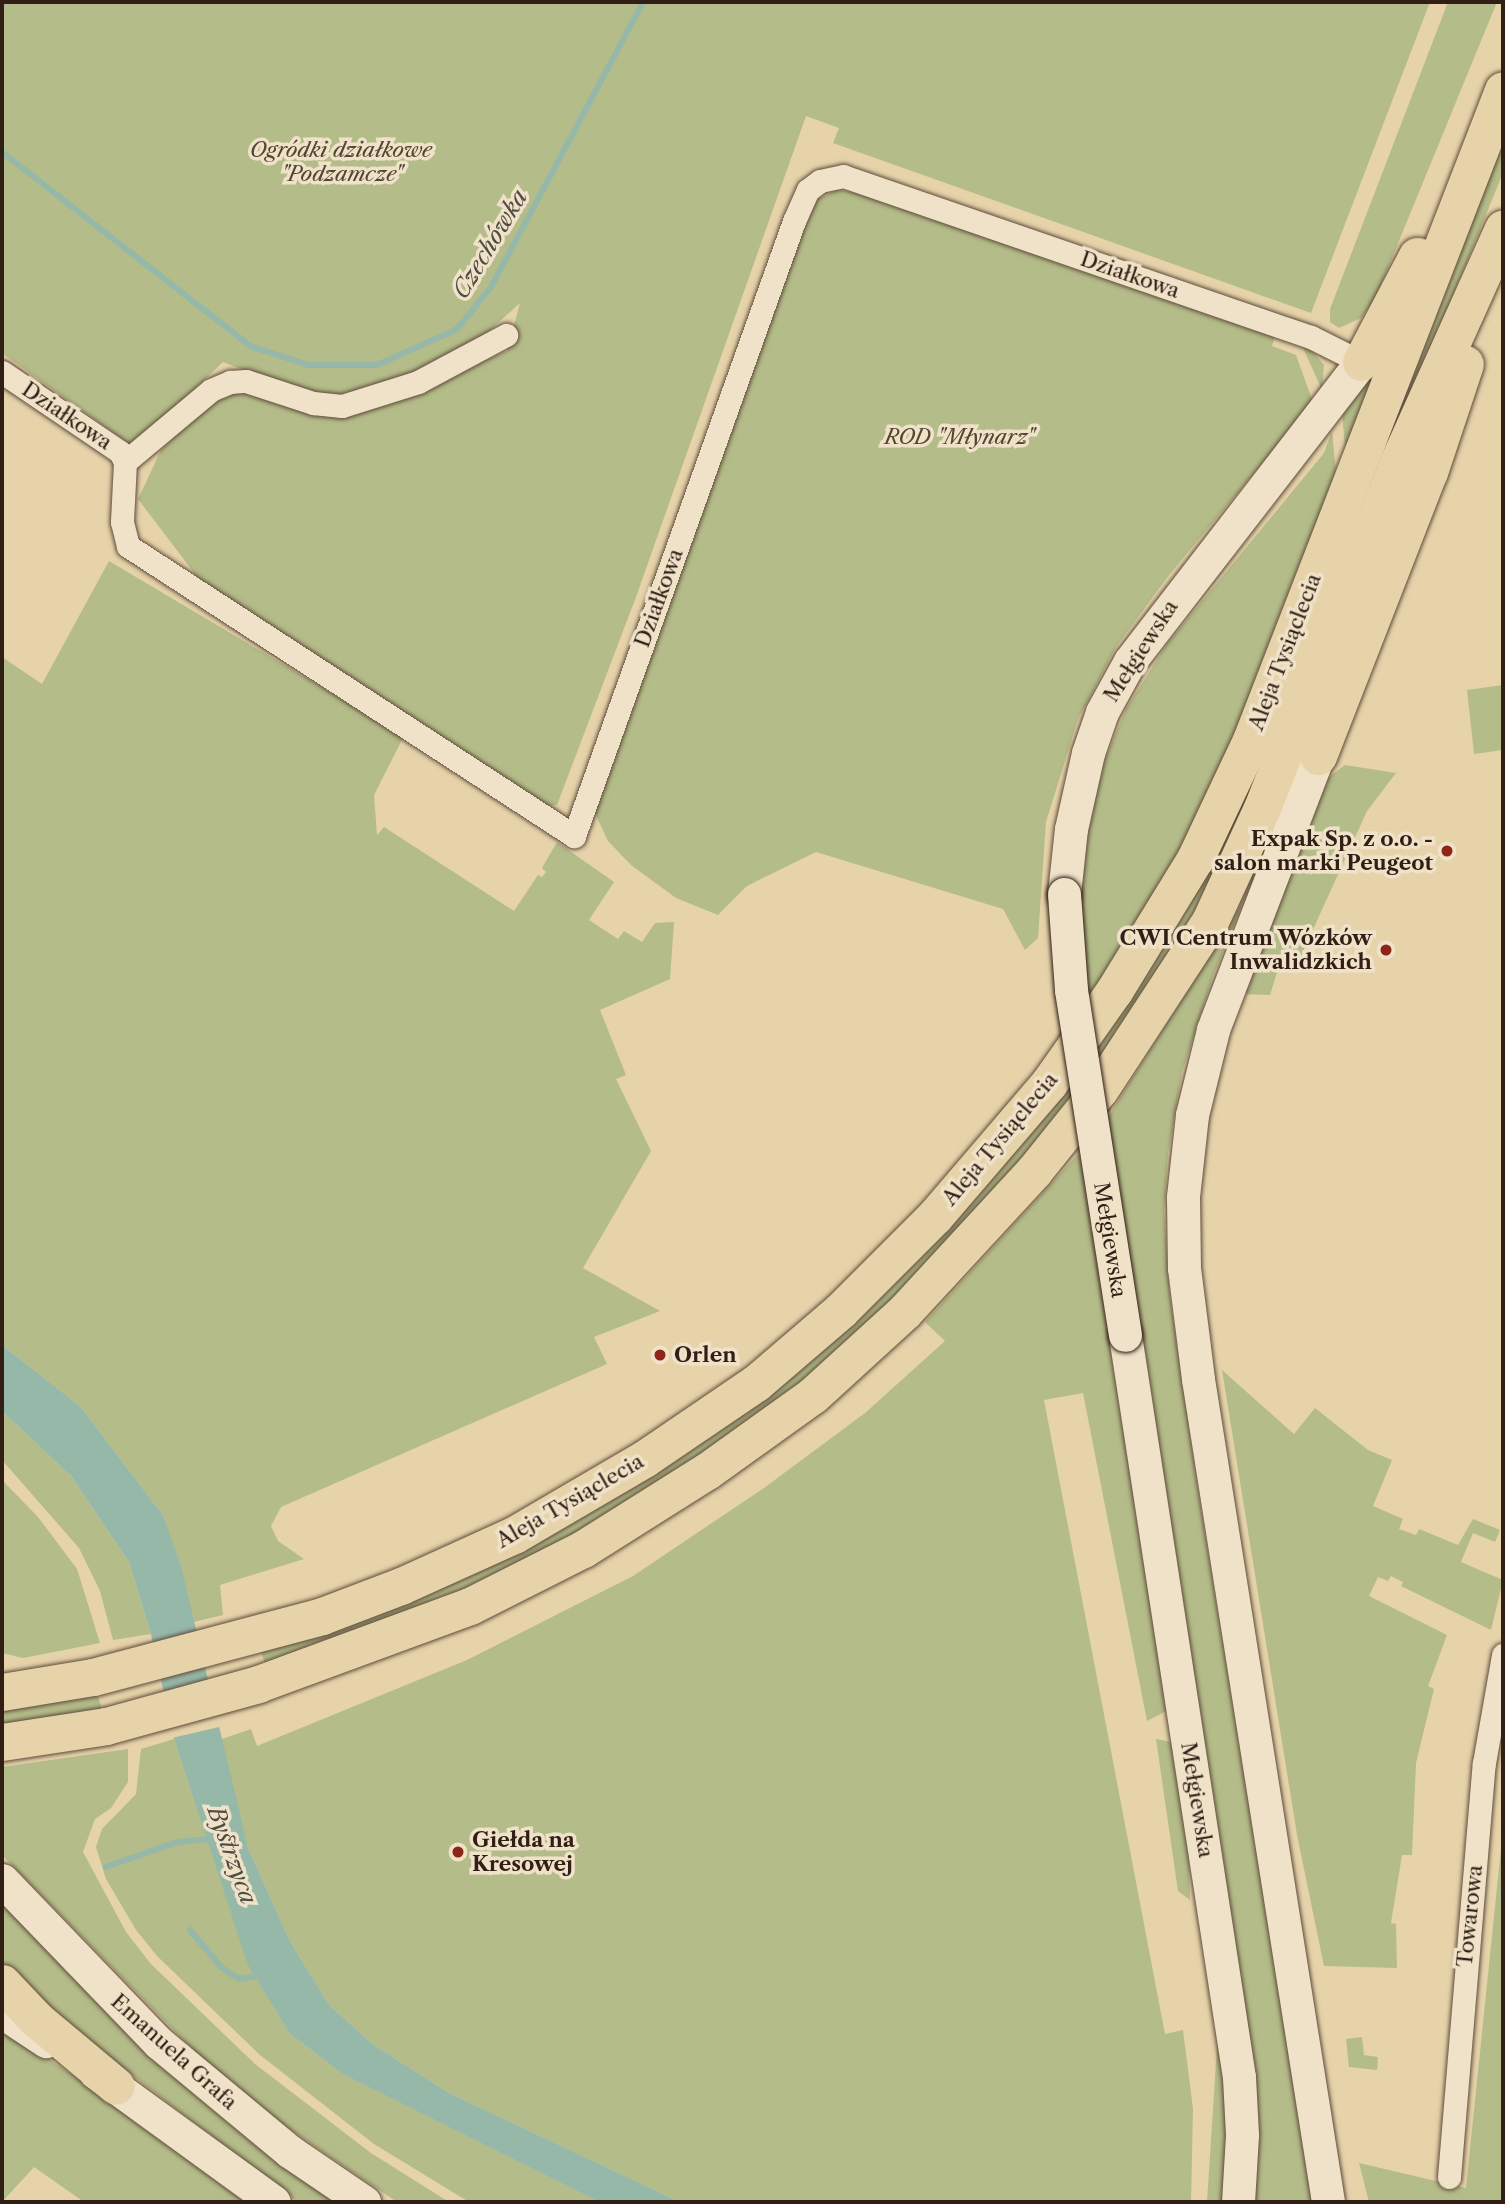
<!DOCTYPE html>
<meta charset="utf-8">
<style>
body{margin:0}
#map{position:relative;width:1505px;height:2204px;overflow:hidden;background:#e6d3aa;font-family:"Libre Caslon Text",serif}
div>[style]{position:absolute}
.green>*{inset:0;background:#b4bc89}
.water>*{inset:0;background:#96b8a9}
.pier>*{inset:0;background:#e6d3aa;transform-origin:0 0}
.stream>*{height:6px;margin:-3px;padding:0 3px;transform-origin:3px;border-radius:3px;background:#96b8a9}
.roads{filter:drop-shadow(0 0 2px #5e4b3a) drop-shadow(0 0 2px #5e4b3a)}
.minor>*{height:23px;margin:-11.5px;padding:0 11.5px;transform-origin:11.5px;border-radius:11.5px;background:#efe2c8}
.secondary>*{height:33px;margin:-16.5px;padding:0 16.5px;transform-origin:16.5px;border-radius:16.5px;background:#efe2c8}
.primary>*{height:37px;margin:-18.5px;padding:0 18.5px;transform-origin:18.5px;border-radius:18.5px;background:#e6d3aa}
.bridges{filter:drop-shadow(0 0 2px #311e15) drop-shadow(0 0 2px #311e15)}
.secondary-bridge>*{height:33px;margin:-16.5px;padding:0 16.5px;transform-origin:16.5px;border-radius:16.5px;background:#efe2c8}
.dots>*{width:19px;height:19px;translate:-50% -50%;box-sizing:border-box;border:4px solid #efe2c8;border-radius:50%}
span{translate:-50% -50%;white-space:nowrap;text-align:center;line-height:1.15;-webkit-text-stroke:7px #efe2c8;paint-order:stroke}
.park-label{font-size:21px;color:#524632;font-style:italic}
.street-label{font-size:21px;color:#311e15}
.poi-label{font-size:21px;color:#311e15;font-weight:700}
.right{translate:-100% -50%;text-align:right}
.left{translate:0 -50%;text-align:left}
.water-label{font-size:23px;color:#4f4c41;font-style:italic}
.frame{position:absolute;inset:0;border:4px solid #311e15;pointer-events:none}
</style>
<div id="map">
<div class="green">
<div style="clip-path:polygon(2px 2px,1430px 2px,1311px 313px,833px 143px,839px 128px,806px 116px,636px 597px,557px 805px,545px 806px,201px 582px,138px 499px,161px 450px,216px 395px,234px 387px,368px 409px,507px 351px,520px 303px,465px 353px,392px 388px,320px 399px,223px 362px,134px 447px,2px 353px)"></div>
<div style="clip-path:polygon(1448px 2px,1497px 2px,1376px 297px,1361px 318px,1339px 328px,1330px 322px,1330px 309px)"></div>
<div style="clip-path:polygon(1503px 129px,1503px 173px,1384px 463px,1374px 459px)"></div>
<div style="clip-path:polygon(836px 190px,854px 192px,1275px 336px,1272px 346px,1296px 355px,1313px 402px,1169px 575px,1116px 647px,1078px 719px,1046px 822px,1038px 938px,1025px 950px,1003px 909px,816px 852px,747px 886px,718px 915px,676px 898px,631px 865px,608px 841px,594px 811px,807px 216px,818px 199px)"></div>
<div style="clip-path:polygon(1309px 347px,1324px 365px,1322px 390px,1303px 348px)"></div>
<div style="clip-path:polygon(1384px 353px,1345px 447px,1342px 413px)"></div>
<div style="clip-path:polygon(1332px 431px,1336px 472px,1260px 676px,1202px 814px,1087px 1009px,1078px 910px,1083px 848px,1100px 772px,1126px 709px,1167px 644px,1324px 453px)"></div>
<div style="clip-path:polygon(109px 561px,404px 736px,374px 795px,377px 835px,384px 827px,514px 911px,538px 875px,542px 877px,546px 872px,542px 868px,557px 842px,614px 882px,589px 920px,618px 939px,624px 931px,642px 942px,655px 923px,674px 922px,670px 979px,600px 1010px,626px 1075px,616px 1079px,651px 1151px,583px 1268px,660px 1311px,594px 1337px,607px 1364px,281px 1507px,271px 1526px,278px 1541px,304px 1559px,220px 1585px,223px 1615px,194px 1622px,163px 1515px,80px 1406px,2px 1345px,2px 657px,42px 684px)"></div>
<div style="clip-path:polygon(1292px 681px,1216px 880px,1099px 1071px,1095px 1040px)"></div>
<div style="clip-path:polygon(1503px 685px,1503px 750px,1474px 754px,1467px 690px)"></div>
<div style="clip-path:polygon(1345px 765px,1396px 773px,1367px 811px,1294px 971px,1279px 966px,1270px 995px,1243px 994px,1324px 781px)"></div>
<div style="clip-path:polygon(1243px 902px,1213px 976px,1182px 1072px,1168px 1153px,1164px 1211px,1170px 1297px,1199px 1496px,1313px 2202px,1249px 2202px,1107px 1119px)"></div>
<div style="clip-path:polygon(1069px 1085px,1074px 1110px,976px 1222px,771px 1412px,535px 1560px,266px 1667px,261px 1651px,356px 1618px,620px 1490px)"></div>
<div style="clip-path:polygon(1079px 1153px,1168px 1710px,1147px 1721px,1083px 1393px,1044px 1400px,1165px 2034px,1183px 2030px,1193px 2109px,1191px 2202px,680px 2202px,449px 2093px,374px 2045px,330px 2006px,291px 1943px,248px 1848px,219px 1740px,251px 1729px,257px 1746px,467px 1660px,633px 1576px,764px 1488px,865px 1413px,945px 1341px,925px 1322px)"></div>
<div style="clip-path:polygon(1222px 1370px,1294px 1434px,1315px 1408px,1368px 1450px,1392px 1460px,1373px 1506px,1403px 1519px,1399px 1529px,1416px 1535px,1419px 1529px,1458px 1545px,1473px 1519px,1500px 1530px,1495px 1542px,1473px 1533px,1461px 1562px,1503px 1580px,1491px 1630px,1401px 1586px,1403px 1582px,1391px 1576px,1388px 1581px,1378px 1577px,1369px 1596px,1447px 1635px,1428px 1686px,1434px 1689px,1416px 1763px,1412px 1855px,1402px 1855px,1391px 1923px,1396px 1924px,1397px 1968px,1324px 1966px,1297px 1835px)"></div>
<div style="clip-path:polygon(2px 1411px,71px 1476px,129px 1562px,151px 1634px,113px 1640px,100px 1591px,79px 1548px,2px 1460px)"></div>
<div style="clip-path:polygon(2px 1480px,38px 1517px,77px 1569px,100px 1643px,23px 1658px,2px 1653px)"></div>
<div style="clip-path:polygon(97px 1692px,102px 1710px,2px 1726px,2px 1705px)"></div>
<div style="clip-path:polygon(174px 1739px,249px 1965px,290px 2034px,344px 2075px,599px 2202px,469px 2202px,374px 2144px,260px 2055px,157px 1956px,136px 1930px,106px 1879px,96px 1847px,102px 1829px,136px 1794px,141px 1749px)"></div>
<div style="clip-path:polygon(1156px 1739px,1171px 1742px,1188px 1826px,1190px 1900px,1178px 1891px)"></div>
<div style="clip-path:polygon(128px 1749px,128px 1782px,111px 1808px,95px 1819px,83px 1852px,126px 1932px,151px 1964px,255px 2064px,371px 2153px,449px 2202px,397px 2202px,272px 2117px,209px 2066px,2px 1855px,2px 1767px)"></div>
<div style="clip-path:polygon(1503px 1829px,1503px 2202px,1369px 2202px,1359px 2163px,1466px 2188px)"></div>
<div style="clip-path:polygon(2px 1901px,163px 2067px,237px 2130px,339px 2202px,298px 2202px,41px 2005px,2px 1963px)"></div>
<div style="clip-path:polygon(2px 2028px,107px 2098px,249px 2202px,84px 2202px,34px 2167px,2px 2202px)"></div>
<div style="clip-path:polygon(1362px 2037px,1364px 2055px,1378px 2057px,1377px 2070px,1349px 2067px,1346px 2039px)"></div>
<div style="clip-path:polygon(1221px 2044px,1227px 2077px,1225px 2202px,1207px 2202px,1217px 2047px)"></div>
</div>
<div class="water">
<div style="clip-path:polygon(2px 1345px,80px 1406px,163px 1515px,181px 1566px,248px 1848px,291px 1943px,330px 2006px,374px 2045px,449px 2093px,680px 2202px,599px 2202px,344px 2075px,290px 2034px,248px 1965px,174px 1739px,151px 1634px,129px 1562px,71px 1476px,2px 1411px)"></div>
</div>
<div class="pier">
<div style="left:210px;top:1682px;width:46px;height:51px;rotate:77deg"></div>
</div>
<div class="stream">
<div style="left:2px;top:152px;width:315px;rotate:38deg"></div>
<div style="left:250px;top:346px;width:61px;rotate:18.1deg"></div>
<div style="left:308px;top:365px;width:69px"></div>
<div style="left:377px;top:365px;width:88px;rotate:-24.2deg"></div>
<div style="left:457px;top:329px;width:54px;rotate:-51deg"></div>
<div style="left:491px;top:287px;width:323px;rotate:-61.9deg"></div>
<div style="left:106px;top:1867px;width:75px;rotate:-19.4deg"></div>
<div style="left:177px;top:1842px;width:37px;rotate:-5deg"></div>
<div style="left:190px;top:1930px;width:48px;rotate:50deg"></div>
<div style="left:221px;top:1967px;width:22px;rotate:34deg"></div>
<div style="left:239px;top:1979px;width:24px;rotate:-9deg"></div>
</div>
<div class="roads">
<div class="minor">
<div style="left:2px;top:372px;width:143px;rotate:34.1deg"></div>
<div style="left:120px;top:452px;width:11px;rotate:63deg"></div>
<div style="left:125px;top:462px;width:60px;rotate:92.9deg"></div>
<div style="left:122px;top:522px;width:25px;rotate:76deg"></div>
<div style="left:128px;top:546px;width:532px;rotate:33.03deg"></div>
<div style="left:574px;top:836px;width:653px;rotate:-70.32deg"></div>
<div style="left:794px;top:221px;width:34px;rotate:-66deg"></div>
<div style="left:808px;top:190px;width:15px;rotate:-37deg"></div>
<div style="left:820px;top:181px;width:24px;rotate:-12deg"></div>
<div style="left:843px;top:176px;width:495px;rotate:19deg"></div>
<div style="left:1311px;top:337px;width:56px;rotate:26.6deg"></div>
<div style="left:125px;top:462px;width:112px;rotate:-39.9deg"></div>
<div style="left:211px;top:390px;width:21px;rotate:-23deg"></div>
<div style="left:230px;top:382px;width:16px;rotate:-4deg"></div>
<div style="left:246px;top:381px;width:71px;rotate:18.2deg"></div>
<div style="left:313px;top:403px;width:29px;rotate:6deg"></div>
<div style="left:342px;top:406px;width:80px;rotate:-17.5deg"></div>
<div style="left:418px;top:382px;width:100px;rotate:-28.1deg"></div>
<div style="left:1449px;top:2177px;width:415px;rotate:-85.2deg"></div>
<div style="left:1484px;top:1763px;width:110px;rotate:-80deg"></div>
</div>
<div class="secondary">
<div style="left:1318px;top:756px;width:293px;rotate:111deg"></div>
<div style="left:1213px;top:1030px;width:88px;rotate:103.9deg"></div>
<div style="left:1192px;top:1115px;width:82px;rotate:96.3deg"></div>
<div style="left:1183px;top:1197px;width:71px;rotate:89.2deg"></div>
<div style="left:1184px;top:1268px;width:112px;rotate:82.8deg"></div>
<div style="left:1198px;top:1379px;width:833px;rotate:81.02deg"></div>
<div style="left:1064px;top:894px;width:65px;rotate:-83.9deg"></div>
<div style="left:1071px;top:829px;width:78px;rotate:-77.4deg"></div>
<div style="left:1088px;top:753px;width:43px;rotate:-71.1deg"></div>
<div style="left:1102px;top:712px;width:58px;rotate:-61.2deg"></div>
<div style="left:1130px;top:661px;width:378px;rotate:-52.3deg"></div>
<div style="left:1125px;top:1335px;width:751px;rotate:81.27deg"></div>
<div style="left:1239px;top:2077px;width:58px;rotate:87deg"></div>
<div style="left:1242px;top:2135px;width:67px;rotate:93.4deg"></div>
<div style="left:2px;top:1880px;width:226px;rotate:46.1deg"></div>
<div style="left:159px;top:2043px;width:169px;rotate:39.7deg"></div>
<div style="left:289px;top:2151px;width:91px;rotate:34.2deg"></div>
<div style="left:2px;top:2012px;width:53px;rotate:33.4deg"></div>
<div style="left:95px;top:2072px;width:221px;rotate:36deg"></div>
</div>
<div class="primary">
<div style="left:1361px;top:362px;width:120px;rotate:-62.2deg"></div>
<div style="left:1318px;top:756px;width:305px;rotate:-68.7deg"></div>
<div style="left:1429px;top:472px;width:114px;rotate:-71.6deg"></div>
<div style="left:2px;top:1692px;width:92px;rotate:-9.4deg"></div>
<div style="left:93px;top:1677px;width:237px;rotate:-14.9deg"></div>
<div style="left:322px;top:1616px;width:85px;rotate:-20.8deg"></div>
<div style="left:401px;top:1586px;width:124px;rotate:-24.3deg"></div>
<div style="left:514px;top:1535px;width:151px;rotate:-30.3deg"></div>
<div style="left:644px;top:1459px;width:135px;rotate:-34.2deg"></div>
<div style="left:756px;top:1383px;width:111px;rotate:-40.6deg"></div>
<div style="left:840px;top:1311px;width:134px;rotate:-45deg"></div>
<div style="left:935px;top:1216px;width:175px;rotate:-49.4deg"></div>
<div style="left:1049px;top:1083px;width:113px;rotate:-54.8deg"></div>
<div style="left:1114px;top:991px;width:155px;rotate:-58.5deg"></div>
<div style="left:1195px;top:859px;width:132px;rotate:-64.8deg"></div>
<div style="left:1251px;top:740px;width:697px;rotate:-68.81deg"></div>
<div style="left:2px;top:1742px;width:105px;rotate:-8.7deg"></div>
<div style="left:106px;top:1726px;width:158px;rotate:-15.4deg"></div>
<div style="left:258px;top:1684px;width:226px;rotate:-20.2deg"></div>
<div style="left:470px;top:1606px;width:127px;rotate:-26.8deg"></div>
<div style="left:583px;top:1549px;width:146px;rotate:-32.2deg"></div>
<div style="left:707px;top:1471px;width:130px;rotate:-35.6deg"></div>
<div style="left:813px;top:1395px;width:123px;rotate:-42.4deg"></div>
<div style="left:904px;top:1312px;width:192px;rotate:-47.3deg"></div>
<div style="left:1034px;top:1171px;width:105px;rotate:-51.2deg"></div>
<div style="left:1100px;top:1089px;width:201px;rotate:-56.8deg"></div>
<div style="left:1210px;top:921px;width:124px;rotate:-65.3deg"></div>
<div style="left:1262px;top:808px;width:372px;rotate:-68.5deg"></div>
<div style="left:1398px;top:462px;width:256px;rotate:-65.8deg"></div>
<div style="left:2px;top:1983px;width:50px;rotate:46.6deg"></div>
<div style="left:36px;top:2019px;width:104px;rotate:39.9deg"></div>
</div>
</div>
<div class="bridges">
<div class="secondary-bridge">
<div style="left:1064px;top:894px;width:96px;rotate:85.8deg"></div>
<div style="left:1071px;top:990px;width:349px;rotate:81.1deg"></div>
</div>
</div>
<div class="dots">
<div style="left:1447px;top:851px;background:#8f2418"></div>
<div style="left:1386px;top:950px;background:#8f2418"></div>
<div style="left:660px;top:1355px;background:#8f2418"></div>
<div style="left:458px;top:1852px;background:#8f2418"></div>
</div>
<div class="park-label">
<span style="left:341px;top:162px">Ogródki działkowe<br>"Podzamcze"</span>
<span style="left:959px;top:437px">ROD "Młynarz"</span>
</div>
<div class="street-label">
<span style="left:1130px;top:275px;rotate:19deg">Działkowa</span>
<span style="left:67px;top:416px;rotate:34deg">Działkowa</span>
<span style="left:659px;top:598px;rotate:-70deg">Działkowa</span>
<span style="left:1141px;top:651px;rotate:-57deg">Mełgiewska</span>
<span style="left:1285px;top:652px;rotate:-69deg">Aleja Tysiąclecia</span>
<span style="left:1000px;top:1139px;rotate:-50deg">Aleja Tysiąclecia</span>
<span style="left:1110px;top:1240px;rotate:81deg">Mełgiewska</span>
<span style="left:570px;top:1501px;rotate:-30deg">Aleja Tysiąclecia</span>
<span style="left:1197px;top:1800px;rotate:81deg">Mełgiewska</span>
<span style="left:1470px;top:1916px;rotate:-84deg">Towarowa</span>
<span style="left:174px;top:2052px;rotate:42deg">Emanuela Grafa</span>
</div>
<div class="poi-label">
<span class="right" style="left:1433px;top:851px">Expak Sp. z o.o. -<br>salon marki Peugeot</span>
<span class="right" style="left:1372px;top:950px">CWI Centrum Wózków<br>Inwalidzkich</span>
<span class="left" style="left:674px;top:1355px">Orlen</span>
<span class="left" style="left:472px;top:1852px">Giełda na<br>Kresowej</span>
</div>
<div class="water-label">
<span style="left:490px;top:244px;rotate:-59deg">Czechówka</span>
<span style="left:232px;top:1855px;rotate:70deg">Bystrzyca</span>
</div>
<div class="frame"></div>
</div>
